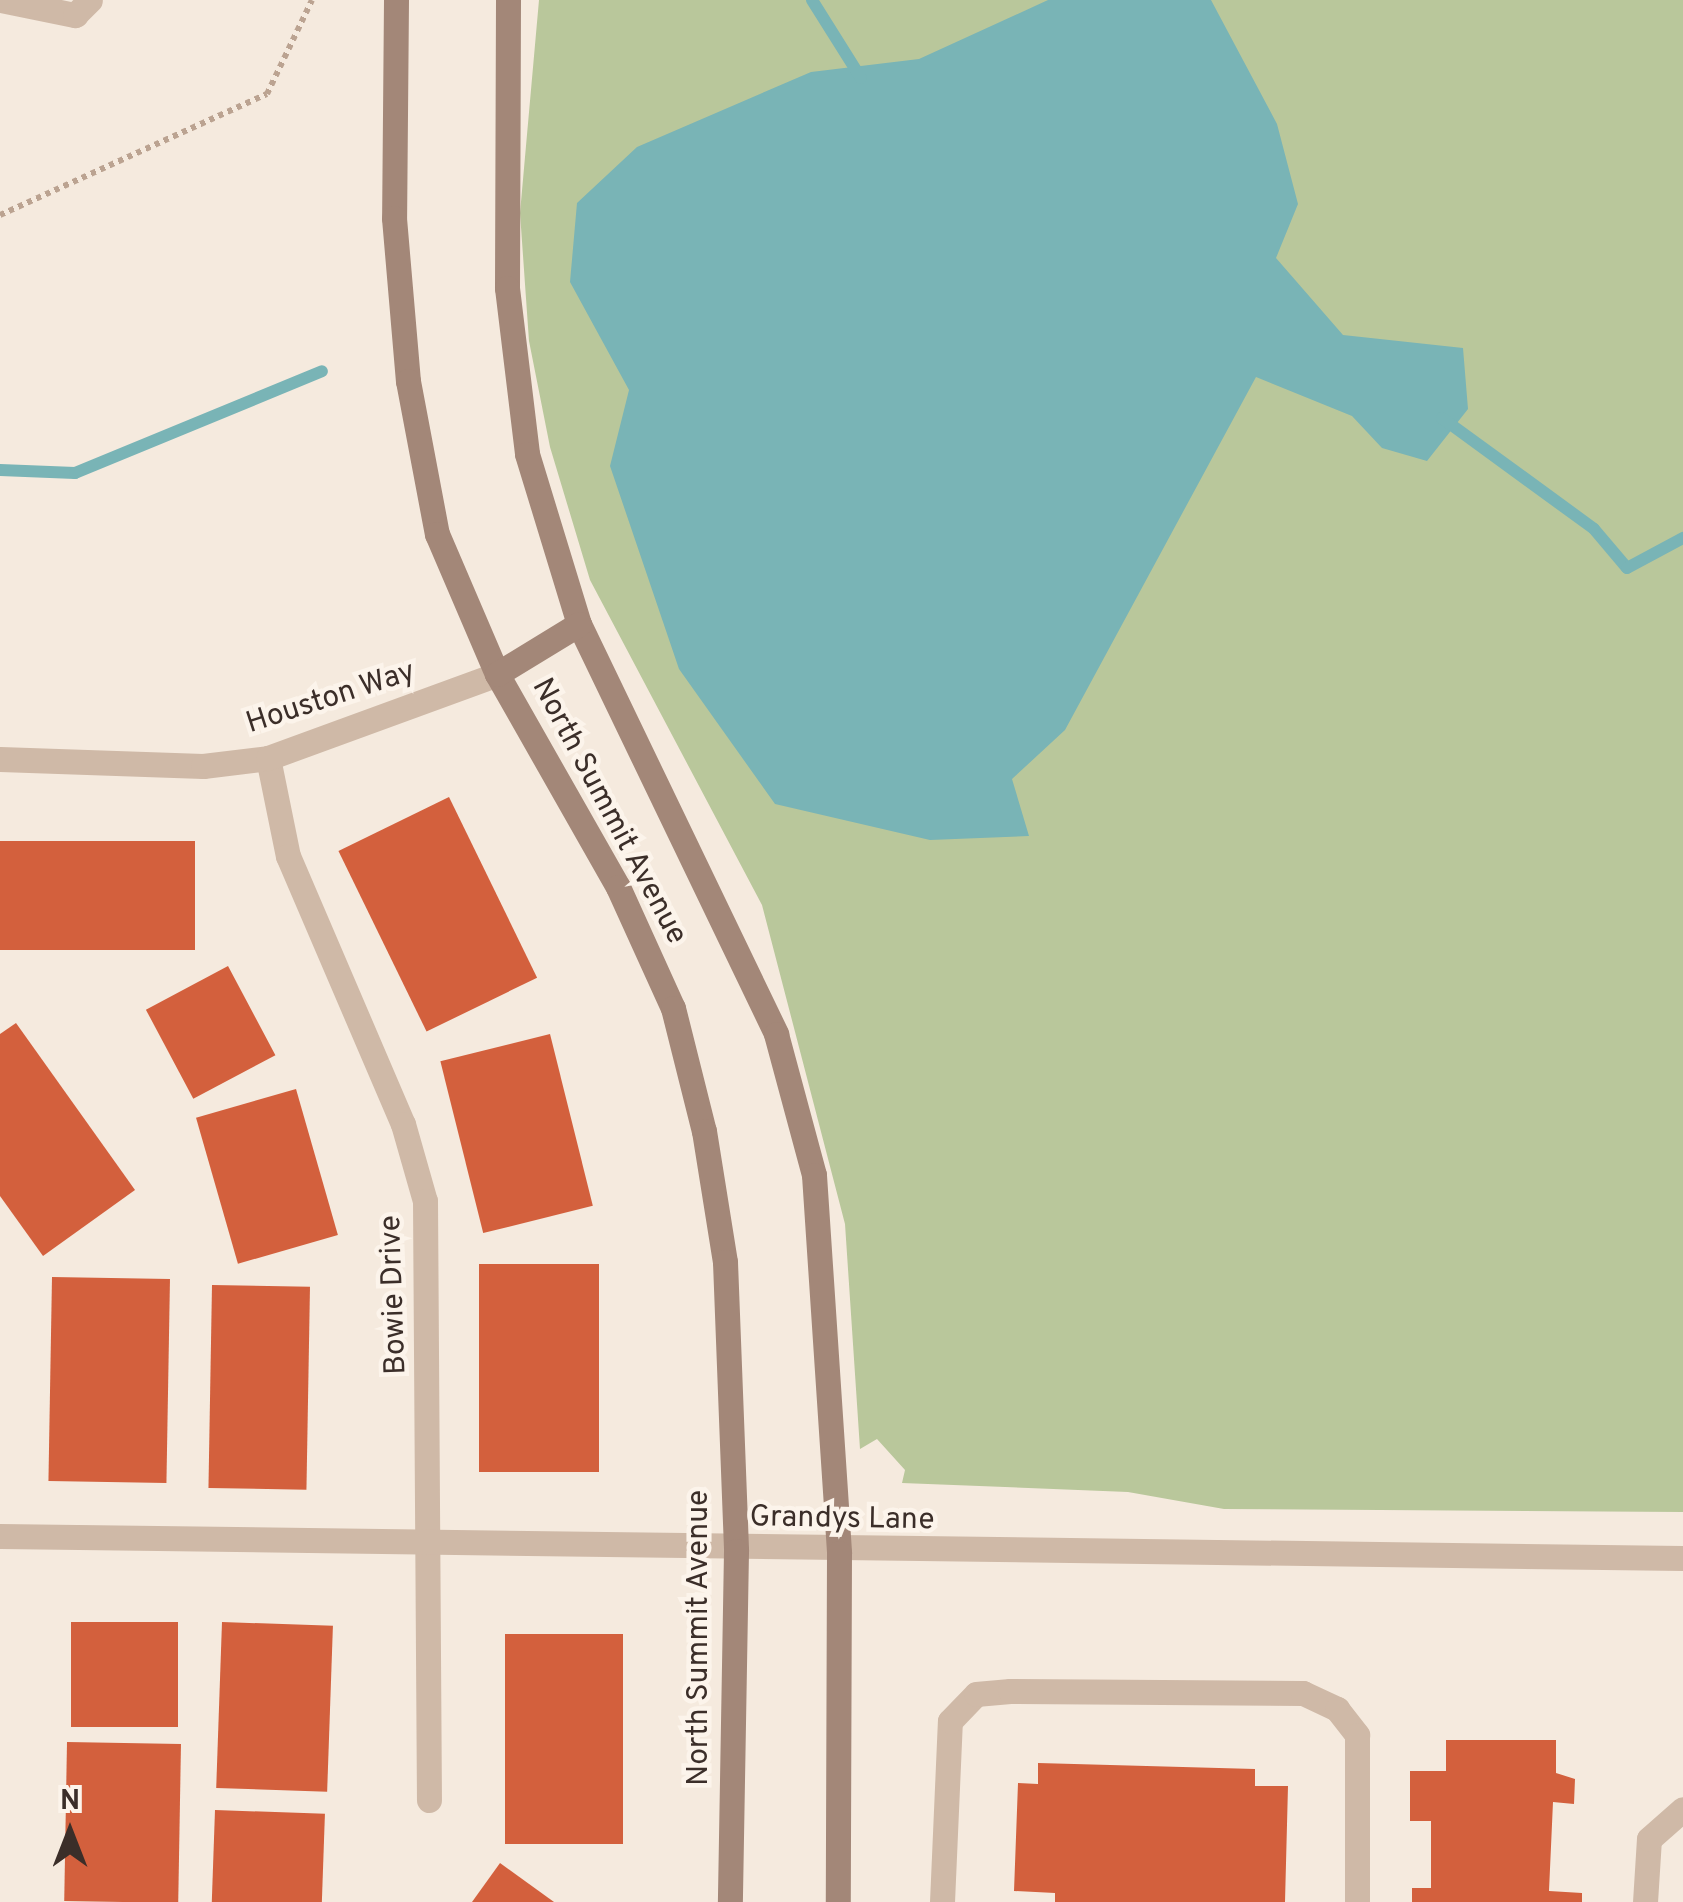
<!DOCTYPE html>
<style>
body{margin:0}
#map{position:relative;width:1683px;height:1902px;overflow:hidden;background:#f5eade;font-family:Overpass,sans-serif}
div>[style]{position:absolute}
.green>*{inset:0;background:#b9c79b}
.water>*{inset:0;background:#79b4b6}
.stream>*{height:12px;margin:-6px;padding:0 6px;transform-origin:6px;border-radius:6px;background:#79b4b6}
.building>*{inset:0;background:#d3603d;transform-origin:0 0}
.path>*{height:6px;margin-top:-3px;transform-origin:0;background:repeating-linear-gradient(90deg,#bba391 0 5px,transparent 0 10px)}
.service>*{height:25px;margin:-12.5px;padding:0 12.5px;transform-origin:12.5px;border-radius:12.5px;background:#cfb9a7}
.minor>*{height:25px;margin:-12.5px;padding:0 12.5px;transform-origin:12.5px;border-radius:12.5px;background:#cfb9a7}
.secondary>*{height:25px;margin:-12.5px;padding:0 12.5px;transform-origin:12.5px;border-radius:12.5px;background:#a38778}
span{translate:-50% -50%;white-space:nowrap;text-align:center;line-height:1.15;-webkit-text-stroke:9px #fcf4eb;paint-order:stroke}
.street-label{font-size:30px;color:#3b2e29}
.north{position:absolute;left:20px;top:1782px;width:100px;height:100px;-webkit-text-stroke:8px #fcf4eb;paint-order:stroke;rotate:0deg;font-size:28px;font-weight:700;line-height:40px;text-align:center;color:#3b2e29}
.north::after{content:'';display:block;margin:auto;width:35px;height:45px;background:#3b2e29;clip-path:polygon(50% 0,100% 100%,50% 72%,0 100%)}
</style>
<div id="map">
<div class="green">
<div style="clip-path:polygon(539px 0,1683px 0,1683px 1512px,1224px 1509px,1128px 1492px,902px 1483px,905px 1470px,877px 1439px,860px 1449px,845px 1224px,762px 905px,590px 580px,550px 447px,529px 341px,520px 213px)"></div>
</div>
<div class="water">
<div style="clip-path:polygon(1048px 0,1211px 0,1277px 124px,1298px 204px,1276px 258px,1343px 335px,1463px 348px,1468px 409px,1427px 461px,1382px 448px,1352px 416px,1256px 377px,1065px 730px,1012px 779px,1029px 836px,930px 840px,775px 804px,679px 669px,610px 466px,629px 390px,570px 282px,577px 203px,637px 147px,811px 72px,919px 59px)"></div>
</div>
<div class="stream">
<div style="left:812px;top:0;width:92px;rotate:57.9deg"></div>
<div style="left:1442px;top:418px;width:188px;rotate:36.1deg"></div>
<div style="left:1594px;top:529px;width:51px;rotate:49.8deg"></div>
<div style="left:1627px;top:568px;width:64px;rotate:-28.2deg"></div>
<div style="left:0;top:470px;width:75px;rotate:2.3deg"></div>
<div style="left:75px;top:473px;width:267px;rotate:-22.4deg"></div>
</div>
<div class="building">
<div style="left:449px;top:797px;width:201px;height:123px;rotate:64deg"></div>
<div style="left:0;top:841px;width:195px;height:109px"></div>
<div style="left:228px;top:966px;width:101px;height:93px;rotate:62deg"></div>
<div style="clip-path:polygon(16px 1023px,135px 1190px,43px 1256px,0 1196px,0 1034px)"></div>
<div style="left:550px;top:1034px;width:177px;height:113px;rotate:76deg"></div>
<div style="left:296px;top:1089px;width:152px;height:104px;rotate:74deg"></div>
<div style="left:479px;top:1264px;width:120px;height:208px"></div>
<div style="left:52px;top:1277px;width:118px;height:204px;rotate:1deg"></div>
<div style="left:212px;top:1285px;width:98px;height:203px;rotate:1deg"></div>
<div style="left:71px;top:1622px;width:107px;height:105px"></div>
<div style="left:222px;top:1622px;width:111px;height:166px;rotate:2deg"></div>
<div style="left:505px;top:1634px;width:118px;height:210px"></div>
<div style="clip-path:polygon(1446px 1740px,1556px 1740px,1556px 1773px,1575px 1779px,1574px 1804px,1553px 1802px,1549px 1891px,1582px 1893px,1582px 1902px,1412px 1902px,1412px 1888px,1431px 1888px,1431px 1821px,1410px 1821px,1410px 1771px,1446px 1771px)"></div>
<div style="left:67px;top:1742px;width:114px;height:159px;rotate:1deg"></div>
<div style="clip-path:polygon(1038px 1763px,1255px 1769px,1255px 1786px,1288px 1786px,1285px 1902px,1055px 1902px,1055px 1893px,1014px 1891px,1018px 1783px,1038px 1784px)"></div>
<div style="left:215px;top:1810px;width:110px;height:92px;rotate:2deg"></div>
<div style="clip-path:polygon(500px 1863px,554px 1902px,472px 1902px)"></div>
</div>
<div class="path">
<div style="left:0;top:215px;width:293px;rotate:-24.4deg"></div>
<div style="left:267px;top:94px;width:104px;rotate:-64.4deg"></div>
</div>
<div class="service">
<div style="left:1px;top:0;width:76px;rotate:11.5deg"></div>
<div style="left:75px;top:15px;width:21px;rotate:-45deg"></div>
<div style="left:942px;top:1902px;width:181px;rotate:-87.5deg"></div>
<div style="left:950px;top:1721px;width:37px;rotate:-46deg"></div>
<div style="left:976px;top:1694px;width:34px;rotate:-5deg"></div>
<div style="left:1010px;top:1691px;width:293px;rotate:0.4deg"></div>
<div style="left:1303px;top:1693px;width:38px;rotate:25deg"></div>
<div style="left:1337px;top:1709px;width:33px;rotate:52deg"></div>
<div style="left:1357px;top:1735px;width:167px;rotate:90deg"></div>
<div style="left:1645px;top:1902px;width:63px;rotate:-86.4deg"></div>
<div style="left:1649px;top:1839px;width:45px;rotate:-41.4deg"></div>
</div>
<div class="minor">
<div style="left:268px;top:758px;width:100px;rotate:78.5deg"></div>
<div style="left:288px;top:856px;width:292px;rotate:66.8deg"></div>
<div style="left:403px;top:1124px;width:80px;rotate:74.1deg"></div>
<div style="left:425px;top:1201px;width:599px;rotate:89.62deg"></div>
<div style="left:0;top:759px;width:203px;rotate:2deg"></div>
<div style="left:203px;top:766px;width:65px;rotate:-7deg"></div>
<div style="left:268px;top:758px;width:244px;rotate:-20.1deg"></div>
<div style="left:0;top:1536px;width:1683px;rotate:0.75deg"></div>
</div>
<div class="secondary">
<div style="left:396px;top:0;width:218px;rotate:90.5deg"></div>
<div style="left:394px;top:218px;width:164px;rotate:85.1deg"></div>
<div style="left:408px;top:381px;width:156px;rotate:79.3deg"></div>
<div style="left:437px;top:534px;width:152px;rotate:66.8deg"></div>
<div style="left:497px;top:674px;width:245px;rotate:60.4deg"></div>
<div style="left:618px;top:887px;width:133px;rotate:65.6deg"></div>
<div style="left:673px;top:1008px;width:127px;rotate:75.9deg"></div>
<div style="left:704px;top:1131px;width:133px;rotate:80.9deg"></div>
<div style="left:725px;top:1262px;width:289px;rotate:87.8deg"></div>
<div style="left:736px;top:1551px;width:351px;rotate:91deg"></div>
<div style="left:508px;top:0;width:288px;rotate:90.2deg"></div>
<div style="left:507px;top:288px;width:167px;rotate:83.1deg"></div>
<div style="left:527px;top:454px;width:178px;rotate:73deg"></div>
<div style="left:579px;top:624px;width:455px;rotate:64.3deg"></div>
<div style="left:776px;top:1034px;width:146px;rotate:74.9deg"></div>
<div style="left:814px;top:1175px;width:379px;rotate:86.2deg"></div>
<div style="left:839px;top:1553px;width:349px;rotate:90.2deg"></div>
<div style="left:497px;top:674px;width:96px;rotate:-31.4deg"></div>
</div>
<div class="street-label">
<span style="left:331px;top:699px;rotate:-18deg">Houston Way</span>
<span style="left:608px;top:812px;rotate:62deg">North Summit Avenue</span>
<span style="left:395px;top:1295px;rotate:-92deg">Bowie Drive</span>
<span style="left:842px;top:1520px;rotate:1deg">Grandys Lane</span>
<span style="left:700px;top:1638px;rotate:-90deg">North Summit Avenue</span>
</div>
<div class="north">N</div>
</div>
